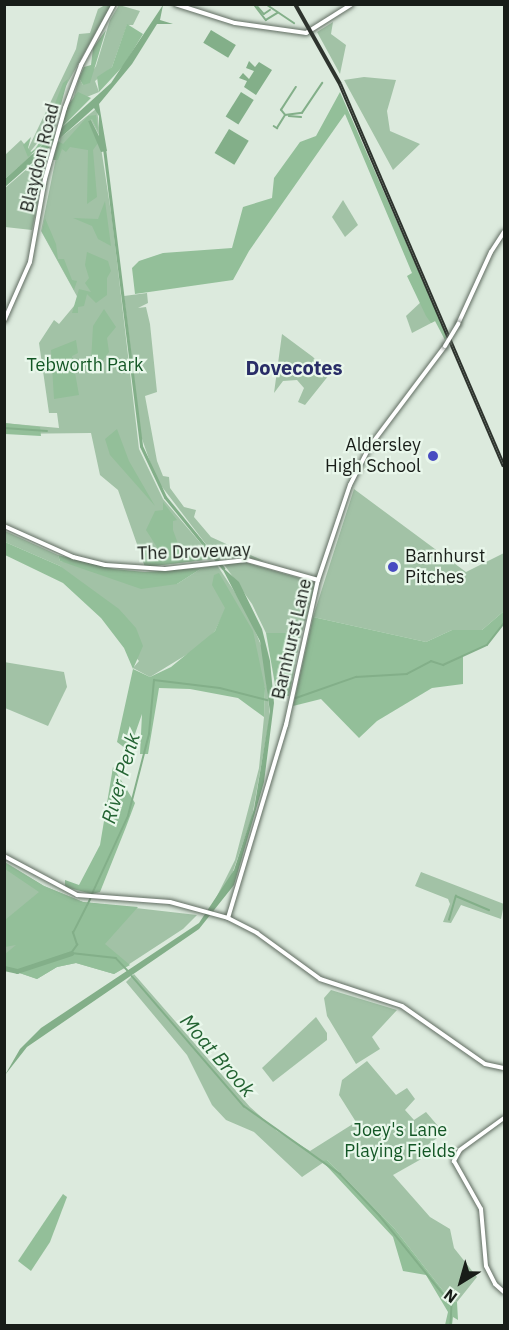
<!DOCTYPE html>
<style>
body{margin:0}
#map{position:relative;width:509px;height:1330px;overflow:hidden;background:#dceadd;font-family:"IBM Plex Sans",sans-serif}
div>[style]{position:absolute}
.green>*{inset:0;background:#a2c2a6}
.forest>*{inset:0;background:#93bf99}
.water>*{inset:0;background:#83af89;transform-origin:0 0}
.stream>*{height:1.5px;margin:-0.75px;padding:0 0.75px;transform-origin:0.75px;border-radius:0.75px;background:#83af89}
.canal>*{height:3px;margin:-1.5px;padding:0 1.5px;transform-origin:1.5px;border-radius:1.5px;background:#83af89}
.river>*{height:5px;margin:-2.5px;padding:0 2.5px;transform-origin:2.5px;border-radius:2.5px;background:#83af89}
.roads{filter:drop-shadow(0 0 2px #5f6b60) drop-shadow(0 0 2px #5f6b60)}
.secondary>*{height:4px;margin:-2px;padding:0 2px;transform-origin:2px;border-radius:2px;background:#fff}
.rail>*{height:4px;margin-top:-2px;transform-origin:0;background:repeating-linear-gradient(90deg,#e9f7eb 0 4.5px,#2e342e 0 9px);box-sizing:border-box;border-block:2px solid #2e342e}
.bridges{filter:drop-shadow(0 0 2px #5f6b60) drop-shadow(0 0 2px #5f6b60)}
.secondary-bridge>*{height:4px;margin:-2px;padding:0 2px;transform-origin:2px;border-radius:2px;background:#fff}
.dots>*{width:16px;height:16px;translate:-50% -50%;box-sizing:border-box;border:3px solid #e9f7eb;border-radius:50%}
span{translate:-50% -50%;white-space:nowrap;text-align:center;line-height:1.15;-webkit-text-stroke:4.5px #e9f7eb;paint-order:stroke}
.street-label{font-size:18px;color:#181d18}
.park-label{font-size:18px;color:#135625}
.poi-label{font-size:18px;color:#181d18}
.right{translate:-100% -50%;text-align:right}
.left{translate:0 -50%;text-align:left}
.neighbourhood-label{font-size:20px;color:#292d67;font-weight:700}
.water-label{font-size:20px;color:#236332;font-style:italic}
.frame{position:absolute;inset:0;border:6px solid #181d18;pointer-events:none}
.north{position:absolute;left:431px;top:1252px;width:60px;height:60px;-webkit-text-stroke:4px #e9f7eb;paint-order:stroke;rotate:217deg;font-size:16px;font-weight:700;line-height:24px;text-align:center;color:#181d18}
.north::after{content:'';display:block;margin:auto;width:21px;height:27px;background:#181d18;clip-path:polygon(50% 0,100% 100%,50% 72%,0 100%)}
</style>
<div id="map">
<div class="green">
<div style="clip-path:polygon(105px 5px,111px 5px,52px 111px,50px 127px,30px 152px,32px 155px,5px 179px,5px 155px,21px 140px,28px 149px,76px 49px,79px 34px,90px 33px,98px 9px)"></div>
<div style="clip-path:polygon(119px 5px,140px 11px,133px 25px,127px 25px,112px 67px,95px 81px,99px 92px,72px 103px,79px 78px,83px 85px,96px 66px,110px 20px)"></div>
<div style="clip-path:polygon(333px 22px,331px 34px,346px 45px,340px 74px,317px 32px)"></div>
<div style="clip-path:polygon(364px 77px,396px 80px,387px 111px,390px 131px,420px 144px,393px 170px,344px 80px)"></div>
<div style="clip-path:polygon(97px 108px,100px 137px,91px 120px,92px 129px,100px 141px,112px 219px,139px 449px,163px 499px,214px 559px,145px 567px,118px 490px,100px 475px,91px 433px,5px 434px,4px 423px,59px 428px,57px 413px,49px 413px,39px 343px,54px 320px,59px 324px,79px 300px,41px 231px,60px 138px)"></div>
<div style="clip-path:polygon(49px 150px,32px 230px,5px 227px,5px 188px)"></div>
<div style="clip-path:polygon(343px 200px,358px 225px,345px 237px,332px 217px)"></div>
<div style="clip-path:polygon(147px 293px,148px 303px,138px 308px,146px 307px,150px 324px,157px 392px,145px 396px,157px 461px,163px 476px,169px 477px,170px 488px,184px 507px,196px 510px,194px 517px,211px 537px,264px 561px,242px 557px,218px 560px,156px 479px,141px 436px,124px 296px)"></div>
<div style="clip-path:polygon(423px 300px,435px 321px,412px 333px,406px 316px)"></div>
<div style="clip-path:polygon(282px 334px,313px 357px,329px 375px,305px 405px,298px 402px,304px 388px,297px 380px,283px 381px,274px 393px)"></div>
<div style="clip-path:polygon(354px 489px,466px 572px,504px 553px,504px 611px,482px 630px,452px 630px,426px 642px,313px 617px)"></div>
<div style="clip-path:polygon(5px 531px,58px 555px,60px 561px,177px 584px,202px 568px,217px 565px,246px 609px,263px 650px,270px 716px,252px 817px,230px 880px,210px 910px,235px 860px,259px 768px,264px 717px,265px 688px,226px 608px,215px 631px,199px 647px,150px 677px,133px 668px,139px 661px,60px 566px,5px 542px)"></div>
<div style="clip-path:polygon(244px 562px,313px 582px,316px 586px,300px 639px,296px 633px,266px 633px,252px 604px,223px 563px)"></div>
<div style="clip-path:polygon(4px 662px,64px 672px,67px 687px,48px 726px,5px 708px)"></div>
<div style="clip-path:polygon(5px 862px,44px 886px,83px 902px,197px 915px,183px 929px,114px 974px,76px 963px,57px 967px,37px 979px,5px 968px)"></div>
<div style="clip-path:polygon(421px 872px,504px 904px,501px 919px,461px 905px,451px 923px,443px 922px,450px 904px,448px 899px,415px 886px)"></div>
<div style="clip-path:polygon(134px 974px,250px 1107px,277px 1131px,310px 1151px,356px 1122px,339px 1095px,342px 1080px,367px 1061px,396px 1095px,407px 1088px,415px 1099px,405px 1110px,414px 1120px,426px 1112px,444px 1133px,426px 1146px,432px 1153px,393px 1175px,430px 1217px,450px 1229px,454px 1248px,477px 1277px,457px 1302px,451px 1301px,394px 1228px,327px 1160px,302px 1177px,254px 1132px,226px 1120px,212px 1105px,187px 1055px,126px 982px)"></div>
<div style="clip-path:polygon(331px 990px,397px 1010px,372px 1037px,380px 1049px,356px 1064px,327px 1016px,324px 998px)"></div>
<div style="clip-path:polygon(316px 1017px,327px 1033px,327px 1040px,273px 1082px,262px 1068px)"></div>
</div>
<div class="forest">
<div style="clip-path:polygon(127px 24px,143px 34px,124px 65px,99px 92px,97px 77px,112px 67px)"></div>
<div style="clip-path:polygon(106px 30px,90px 83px,83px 85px,79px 78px,84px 67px,91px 65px,93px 48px)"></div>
<div style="clip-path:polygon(68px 79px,52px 137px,28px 157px,23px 145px,31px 137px,28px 148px,31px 152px,35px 149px,50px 127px,52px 111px,63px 83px)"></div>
<div style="clip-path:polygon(78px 92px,91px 98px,61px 128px,68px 105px)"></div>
<div style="clip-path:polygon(340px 92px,447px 336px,445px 340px,435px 321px,431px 323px,426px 316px,407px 276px,412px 273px,345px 114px,249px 251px,233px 280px,135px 294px,132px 268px,139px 261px,163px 253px,232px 248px,243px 207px,272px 198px,274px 178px,300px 142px,316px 136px)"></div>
<div style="clip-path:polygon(96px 115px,98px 131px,92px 119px,88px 121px,98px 143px,93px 150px,97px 197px,87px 204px,88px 150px,70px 147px,66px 152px,62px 149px,58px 160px,53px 160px,58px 141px,63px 144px,88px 116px)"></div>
<div style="clip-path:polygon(105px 201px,111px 246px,98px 239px,92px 226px,73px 218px,98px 219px)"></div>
<div style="clip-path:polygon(45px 218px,56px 244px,58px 259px,64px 259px,72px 280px,77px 281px,74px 290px,42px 232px)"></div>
<div style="clip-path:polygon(87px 252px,108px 261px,111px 271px,107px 278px,107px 295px,96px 303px,87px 294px,84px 306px,78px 307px,78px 313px,72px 313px,79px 289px,91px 292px,85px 283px,89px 278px,85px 265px)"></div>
<div style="clip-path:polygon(104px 309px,116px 327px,107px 338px,109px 352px,98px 367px,91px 362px,93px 326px)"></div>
<div style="clip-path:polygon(76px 340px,78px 353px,72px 356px,79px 395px,54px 399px,51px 350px)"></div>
<div style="clip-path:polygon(4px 423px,40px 427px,41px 436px,5px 434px)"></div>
<div style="clip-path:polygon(117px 429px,129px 461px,155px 506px,110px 455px,105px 439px)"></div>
<div style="clip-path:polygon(163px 502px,177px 520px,173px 521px,173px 530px,182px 555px,162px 555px,146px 530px,155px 511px,163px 510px)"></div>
<div style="clip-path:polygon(5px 542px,60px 566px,119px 609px,136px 628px,143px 646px,133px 669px,150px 677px,171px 667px,215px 631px,225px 608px,212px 585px,214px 575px,219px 573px,253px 631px,265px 688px,264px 717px,238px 698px,190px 689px,159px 688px,148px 754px,140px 754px,142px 714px,129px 751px,117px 742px,133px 669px,124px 648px,101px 618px,63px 583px,5px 555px)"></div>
<div style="clip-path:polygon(140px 551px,154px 556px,204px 554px,211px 559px,145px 567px)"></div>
<div style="clip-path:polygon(58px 555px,114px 569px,145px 572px,202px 568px,177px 584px,141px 589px,60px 561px)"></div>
<div style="clip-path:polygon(504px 611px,504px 623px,487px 645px,463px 656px,463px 684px,432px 688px,377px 721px,359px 738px,321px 699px,293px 706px,313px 617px,426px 642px,452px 630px,482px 630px)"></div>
<div style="clip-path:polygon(266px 633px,297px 633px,300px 639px,289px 696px,277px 696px)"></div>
<div style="clip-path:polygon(113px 767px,135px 803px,126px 827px,100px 892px,92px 894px,65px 887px,65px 880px,79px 885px,100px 845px)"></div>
<div style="clip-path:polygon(4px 862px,44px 886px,83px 902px,138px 907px,105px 944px,130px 965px,114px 974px,76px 963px,57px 967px,37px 979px,5px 968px,5px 954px,16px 945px,5px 947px,5px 920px,39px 892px,5px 869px)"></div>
<div style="clip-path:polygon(327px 1160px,394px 1228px,451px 1301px,457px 1302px,458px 1320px,453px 1317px,452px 1325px,445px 1325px,448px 1312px,426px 1275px,403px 1271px,393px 1237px,322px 1161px)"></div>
<div style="clip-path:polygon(63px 1194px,67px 1197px,50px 1242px,31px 1271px,18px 1261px)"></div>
</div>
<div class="water">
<div style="clip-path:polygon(163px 5px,160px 20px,173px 24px,157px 24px,132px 64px,99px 104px,107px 151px,101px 152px,88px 121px,91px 120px,99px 136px,99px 116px,94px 108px,5px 187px,5px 179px,111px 83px)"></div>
<div style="left:211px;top:30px;width:29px;height:15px;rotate:31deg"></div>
<div style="clip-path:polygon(249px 61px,255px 67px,259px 62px,272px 70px,256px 95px,244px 87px,247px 81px,239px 78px,243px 73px,249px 79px,254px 71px,246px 68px)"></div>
<div style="left:241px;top:92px;width:15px;height:29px;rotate:32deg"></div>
<div style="left:229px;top:129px;width:23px;height:28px;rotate:31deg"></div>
<div style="clip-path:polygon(221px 566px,239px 582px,262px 629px,270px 661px,274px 703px,264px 782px,234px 885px,199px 929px,27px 1047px,5px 1075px,20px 1049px,41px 1028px,199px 923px,234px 870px,254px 809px,270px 712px,260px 641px)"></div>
</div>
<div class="stream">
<div style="left:254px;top:4px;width:20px;rotate:53deg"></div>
<div style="left:266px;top:20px;width:13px;rotate:-32deg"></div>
<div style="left:266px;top:4px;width:34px;rotate:34deg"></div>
<div style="left:258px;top:7px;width:9px;rotate:49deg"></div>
<div style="left:264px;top:14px;width:7px;rotate:-34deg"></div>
<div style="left:285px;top:115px;width:17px;rotate:-7deg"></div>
<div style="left:302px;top:113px;width:36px;rotate:-56deg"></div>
<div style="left:289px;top:116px;width:12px;rotate:5deg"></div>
<div style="left:274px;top:126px;width:4px;rotate:34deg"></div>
<div style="left:277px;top:128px;width:15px;rotate:-58deg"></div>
<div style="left:285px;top:115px;width:6px;rotate:-129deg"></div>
<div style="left:281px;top:110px;width:27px;rotate:-57deg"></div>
<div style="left:4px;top:428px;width:43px;rotate:4deg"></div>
<div style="left:296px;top:698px;width:64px;rotate:-19.3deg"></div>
<div style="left:356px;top:677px;width:51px;rotate:-3.4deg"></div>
<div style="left:407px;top:674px;width:27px;rotate:-28deg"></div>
<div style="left:431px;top:661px;width:13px;rotate:18deg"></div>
<div style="left:443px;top:665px;width:48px;rotate:-24.4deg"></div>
<div style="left:487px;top:645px;width:28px;rotate:-52deg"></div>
<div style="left:92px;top:894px;width:86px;rotate:-65.2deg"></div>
<div style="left:128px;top:816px;width:85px;rotate:-75.6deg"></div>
<div style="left:149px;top:734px;width:54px;rotate:-84.7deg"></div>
<div style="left:154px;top:680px;width:66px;rotate:6.9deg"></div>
<div style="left:220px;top:688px;width:49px;rotate:14.3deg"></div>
<div style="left:449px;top:920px;width:25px;rotate:-74deg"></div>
<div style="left:456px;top:896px;width:36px;rotate:23deg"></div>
<div style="left:72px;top:952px;width:9px;rotate:-54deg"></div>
<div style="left:77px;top:945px;width:13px;rotate:-108deg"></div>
<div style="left:73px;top:933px;width:38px;rotate:-63deg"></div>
<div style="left:71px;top:953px;width:45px;rotate:6.3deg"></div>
<div style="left:116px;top:958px;width:19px;rotate:47deg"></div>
<div style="left:132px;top:976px;width:172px;rotate:49.3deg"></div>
<div style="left:244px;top:1106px;width:118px;rotate:35.3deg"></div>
<div style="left:340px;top:1174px;width:58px;rotate:46.4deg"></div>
<div style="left:380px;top:1216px;width:114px;rotate:51deg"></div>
<div style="left:452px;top:1305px;width:21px;rotate:93deg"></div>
</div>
<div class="canal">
<div style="left:104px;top:148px;width:300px;rotate:82.9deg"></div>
<div style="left:141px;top:446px;width:56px;rotate:64.8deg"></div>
<div style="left:165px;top:497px;width:92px;rotate:50.8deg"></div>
</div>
<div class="river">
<div style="left:4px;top:968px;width:13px;rotate:13deg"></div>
<div style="left:17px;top:971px;width:57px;rotate:-18.4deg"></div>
</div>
<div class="roads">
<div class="secondary">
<div style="left:175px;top:4px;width:63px;rotate:17.6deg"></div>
<div style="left:235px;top:23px;width:72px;rotate:8deg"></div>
<div style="left:306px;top:33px;width:54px;rotate:-32.2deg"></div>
<div style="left:4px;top:321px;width:64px;rotate:-66.2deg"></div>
<div style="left:30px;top:262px;width:84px;rotate:-79.8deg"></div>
<div style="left:45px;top:179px;width:74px;rotate:-74.3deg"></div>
<div style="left:65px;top:108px;width:46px;rotate:-69.6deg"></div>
<div style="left:81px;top:65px;width:69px;rotate:-61.6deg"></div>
<div style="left:458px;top:324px;width:79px;rotate:-65.4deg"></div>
<div style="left:491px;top:252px;width:24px;rotate:-57deg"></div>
<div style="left:4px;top:526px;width:76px;rotate:24.2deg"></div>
<div style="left:73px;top:557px;width:33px;rotate:14deg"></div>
<div style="left:105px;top:565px;width:60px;rotate:3.8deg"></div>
<div style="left:165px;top:569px;width:82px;rotate:-6.3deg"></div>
<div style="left:247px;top:560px;width:74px;rotate:15.7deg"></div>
<div style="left:4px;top:856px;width:83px;rotate:28.1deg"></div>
<div style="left:77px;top:895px;width:93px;rotate:4.3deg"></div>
<div style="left:170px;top:902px;width:60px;rotate:15.4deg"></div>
<div style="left:228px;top:918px;width:33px;rotate:27deg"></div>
<div style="left:257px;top:933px;width:78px;rotate:36.1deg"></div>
<div style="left:320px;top:979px;width:86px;rotate:18.2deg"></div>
<div style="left:402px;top:1006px;width:101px;rotate:34.9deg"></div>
<div style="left:485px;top:1064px;width:19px;rotate:12deg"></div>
<div style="left:228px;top:918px;width:202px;rotate:-73.3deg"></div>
<div style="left:286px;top:725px;width:148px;rotate:-77.6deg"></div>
<div style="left:318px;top:580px;width:100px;rotate:-71.4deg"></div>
<div style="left:350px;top:485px;width:44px;rotate:-62.9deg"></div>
<div style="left:370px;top:446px;width:125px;rotate:-53.1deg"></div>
<div style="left:504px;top:1118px;width:54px;rotate:144deg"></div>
<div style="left:460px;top:1150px;width:13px;rotate:119deg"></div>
<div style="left:454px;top:1161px;width:55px;rotate:60.6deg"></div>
<div style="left:481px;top:1209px;width:57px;rotate:85deg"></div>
<div style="left:486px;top:1266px;width:20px;rotate:63deg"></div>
<div style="left:495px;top:1284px;width:12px;rotate:42deg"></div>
</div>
</div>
<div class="rail">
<div style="left:295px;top:4px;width:92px;rotate:60.6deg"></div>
<div style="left:340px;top:84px;width:416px;rotate:66.8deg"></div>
</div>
<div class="bridges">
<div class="secondary-bridge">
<div style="left:445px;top:346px;width:26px;rotate:-59deg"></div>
</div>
</div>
<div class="dots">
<div style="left:433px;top:456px;background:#484cc1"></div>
<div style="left:393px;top:567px;background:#484cc1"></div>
</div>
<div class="street-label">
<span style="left:40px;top:158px;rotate:-76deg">Blaydon Road</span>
<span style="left:194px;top:552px;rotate:-2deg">The Droveway</span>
<span style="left:292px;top:639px;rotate:-77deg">Barnhurst Lane</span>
</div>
<div class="park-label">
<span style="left:85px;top:365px">Tebworth Park</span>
<span style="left:400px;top:1141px">Joey's Lane<br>Playing Fields</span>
</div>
<div class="poi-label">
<span class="right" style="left:421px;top:456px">Aldersley<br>High School</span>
<span class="left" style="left:405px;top:567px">Barnhurst<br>Pitches</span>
</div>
<div class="neighbourhood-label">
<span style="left:294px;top:367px">Dovecotes</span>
</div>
<div class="water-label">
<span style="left:120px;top:778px;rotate:-74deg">River Penk</span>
<span style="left:218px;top:1055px;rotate:49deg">Moat Brook</span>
</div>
<div class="frame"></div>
<div class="north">N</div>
</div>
